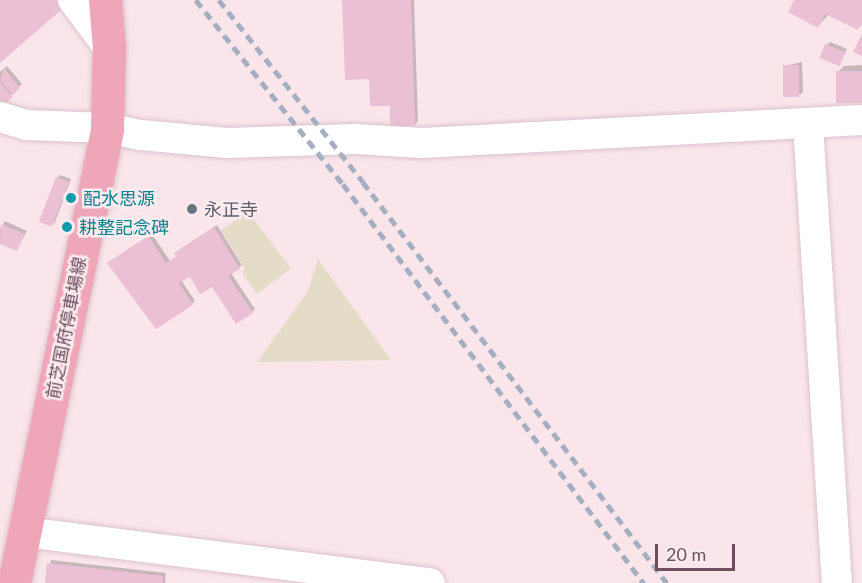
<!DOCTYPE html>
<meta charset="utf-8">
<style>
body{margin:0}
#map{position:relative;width:862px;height:583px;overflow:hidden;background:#f9e5ea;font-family:Lato,"Noto Sans JP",sans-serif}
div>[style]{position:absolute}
.green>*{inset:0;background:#e4dcc6}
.shadow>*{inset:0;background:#0003}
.building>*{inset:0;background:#ebc0d5;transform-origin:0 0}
.roads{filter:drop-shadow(0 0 2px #dcc2cd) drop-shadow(0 0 2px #dcc2cd)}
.minor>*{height:30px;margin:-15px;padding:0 15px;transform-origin:15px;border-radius:15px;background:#fff}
.major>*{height:33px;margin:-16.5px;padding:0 16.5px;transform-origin:16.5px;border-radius:16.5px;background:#efa6b8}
.rail>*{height:4.5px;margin-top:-2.25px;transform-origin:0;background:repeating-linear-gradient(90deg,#a5afc1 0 9px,transparent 0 15px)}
.dots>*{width:16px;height:16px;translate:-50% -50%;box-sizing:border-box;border:3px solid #fcebef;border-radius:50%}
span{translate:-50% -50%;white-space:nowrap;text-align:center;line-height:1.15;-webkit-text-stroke:5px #fcebef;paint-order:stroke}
.culture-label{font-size:18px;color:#0d838f}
.left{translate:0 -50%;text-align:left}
.worship-label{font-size:18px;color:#5b616d}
.street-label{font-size:18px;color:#6e4e5f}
.scale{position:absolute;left:655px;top:544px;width:80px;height:27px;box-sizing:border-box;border:3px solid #6e4e5f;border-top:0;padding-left:8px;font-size:18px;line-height:21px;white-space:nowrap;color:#6e4e5f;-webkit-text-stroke:4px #fcebef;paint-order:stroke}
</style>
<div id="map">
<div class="green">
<div style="clip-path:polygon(248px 212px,291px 268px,257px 294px,243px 274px,244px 267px,221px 230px)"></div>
<div style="clip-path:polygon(318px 259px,391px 360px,257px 362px,308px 291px)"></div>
</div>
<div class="shadow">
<div style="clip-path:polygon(344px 0,414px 0,418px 121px,415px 124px,391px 104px)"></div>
<div style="clip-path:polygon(795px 0,862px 0,862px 24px,858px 28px,829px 14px,818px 26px)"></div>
<div style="clip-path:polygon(830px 42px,847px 49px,839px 65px,827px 45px)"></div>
<div style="clip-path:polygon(802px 62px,803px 92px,800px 95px,784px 66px)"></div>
<div style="clip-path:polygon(862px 65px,862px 101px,837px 73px,844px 66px)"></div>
<div style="clip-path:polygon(7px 66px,22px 84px,0 106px,0 72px)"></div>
<div style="clip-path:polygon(60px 175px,71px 179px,54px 225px,57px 178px)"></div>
<div style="clip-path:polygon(5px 221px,27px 231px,16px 250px,0 243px,0 229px)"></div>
<div style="clip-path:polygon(217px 225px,242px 265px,231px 273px,255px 309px,252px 312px,212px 285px,190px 275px,181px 280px,195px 301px,192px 304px,108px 263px,152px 234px,170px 261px,178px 256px,179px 250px)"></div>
<div style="clip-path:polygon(51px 560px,166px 573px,165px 583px,46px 583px)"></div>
</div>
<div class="building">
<div style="clip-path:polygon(0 0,64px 0,68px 4px,0 63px)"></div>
<div style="clip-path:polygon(342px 0,411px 0,415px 126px,390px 127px,390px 106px,370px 106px,369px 79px,345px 80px)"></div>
<div style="clip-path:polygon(794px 0,862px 0,862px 23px,858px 30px,825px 14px,818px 28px,788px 12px)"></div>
<div style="clip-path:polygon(862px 34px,862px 56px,853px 52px)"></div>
<div style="left:825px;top:44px;width:22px;height:15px;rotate:22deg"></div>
<div style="left:783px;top:65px;width:16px;height:32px"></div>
<div style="clip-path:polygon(4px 68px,20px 88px,13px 95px,0 80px)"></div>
<div style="left:862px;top:71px;width:32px;height:26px;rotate:90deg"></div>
<div style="clip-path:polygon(0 82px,13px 97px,0 108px)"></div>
<div style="left:56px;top:177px;width:14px;height:48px;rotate:21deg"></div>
<div style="clip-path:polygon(1px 224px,25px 234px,17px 251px,0 244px)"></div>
<div style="clip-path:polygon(214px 227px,240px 269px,228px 276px,253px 313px,236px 324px,212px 287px,200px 294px,190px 277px,179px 283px,193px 305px,156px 329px,107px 263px,148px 236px,166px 263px,176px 257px,174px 253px)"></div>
<div style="clip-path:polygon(47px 563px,163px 576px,163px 583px,45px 583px)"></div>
</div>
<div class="roads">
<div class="minor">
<div style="left:73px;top:0;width:60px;rotate:53.1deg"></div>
<div style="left:0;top:117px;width:27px;rotate:17deg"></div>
<div style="left:26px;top:125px;width:81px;rotate:2.1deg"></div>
<div style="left:107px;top:128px;width:35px;rotate:12deg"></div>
<div style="left:141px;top:135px;width:86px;rotate:5.3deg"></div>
<div style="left:227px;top:143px;width:128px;rotate:-1.8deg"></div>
<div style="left:355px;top:139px;width:67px;rotate:3.4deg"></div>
<div style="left:422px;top:143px;width:441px;rotate:-3deg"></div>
<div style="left:808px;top:124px;width:460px;rotate:86.4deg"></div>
<div style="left:25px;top:532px;width:408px;rotate:7.2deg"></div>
</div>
<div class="major">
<div style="left:14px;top:583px;width:464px;rotate:-78.4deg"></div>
<div style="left:107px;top:128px;width:80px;rotate:-88.6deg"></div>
<div style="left:109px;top:48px;width:48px;rotate:-94.8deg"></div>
</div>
</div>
<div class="rail">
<div style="left:196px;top:0;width:236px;rotate:51.4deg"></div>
<div style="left:343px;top:184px;width:500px;rotate:53deg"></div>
<div style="left:219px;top:0;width:232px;rotate:51.6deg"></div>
<div style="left:363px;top:182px;width:503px;rotate:52.83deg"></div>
</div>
<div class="dots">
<div style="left:71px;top:198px;background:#0f9aa8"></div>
<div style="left:192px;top:209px;background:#6b7280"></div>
<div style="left:67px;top:227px;background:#0f9aa8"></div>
</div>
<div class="culture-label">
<span class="left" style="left:83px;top:198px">配水思源</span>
<span class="left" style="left:79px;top:227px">耕整記念碑</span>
</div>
<div class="worship-label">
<span class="left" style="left:204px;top:209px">永正寺</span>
</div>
<div class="street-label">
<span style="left:66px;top:328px;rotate:-79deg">前芝国府停車場線</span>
</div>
<div class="scale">20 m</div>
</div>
